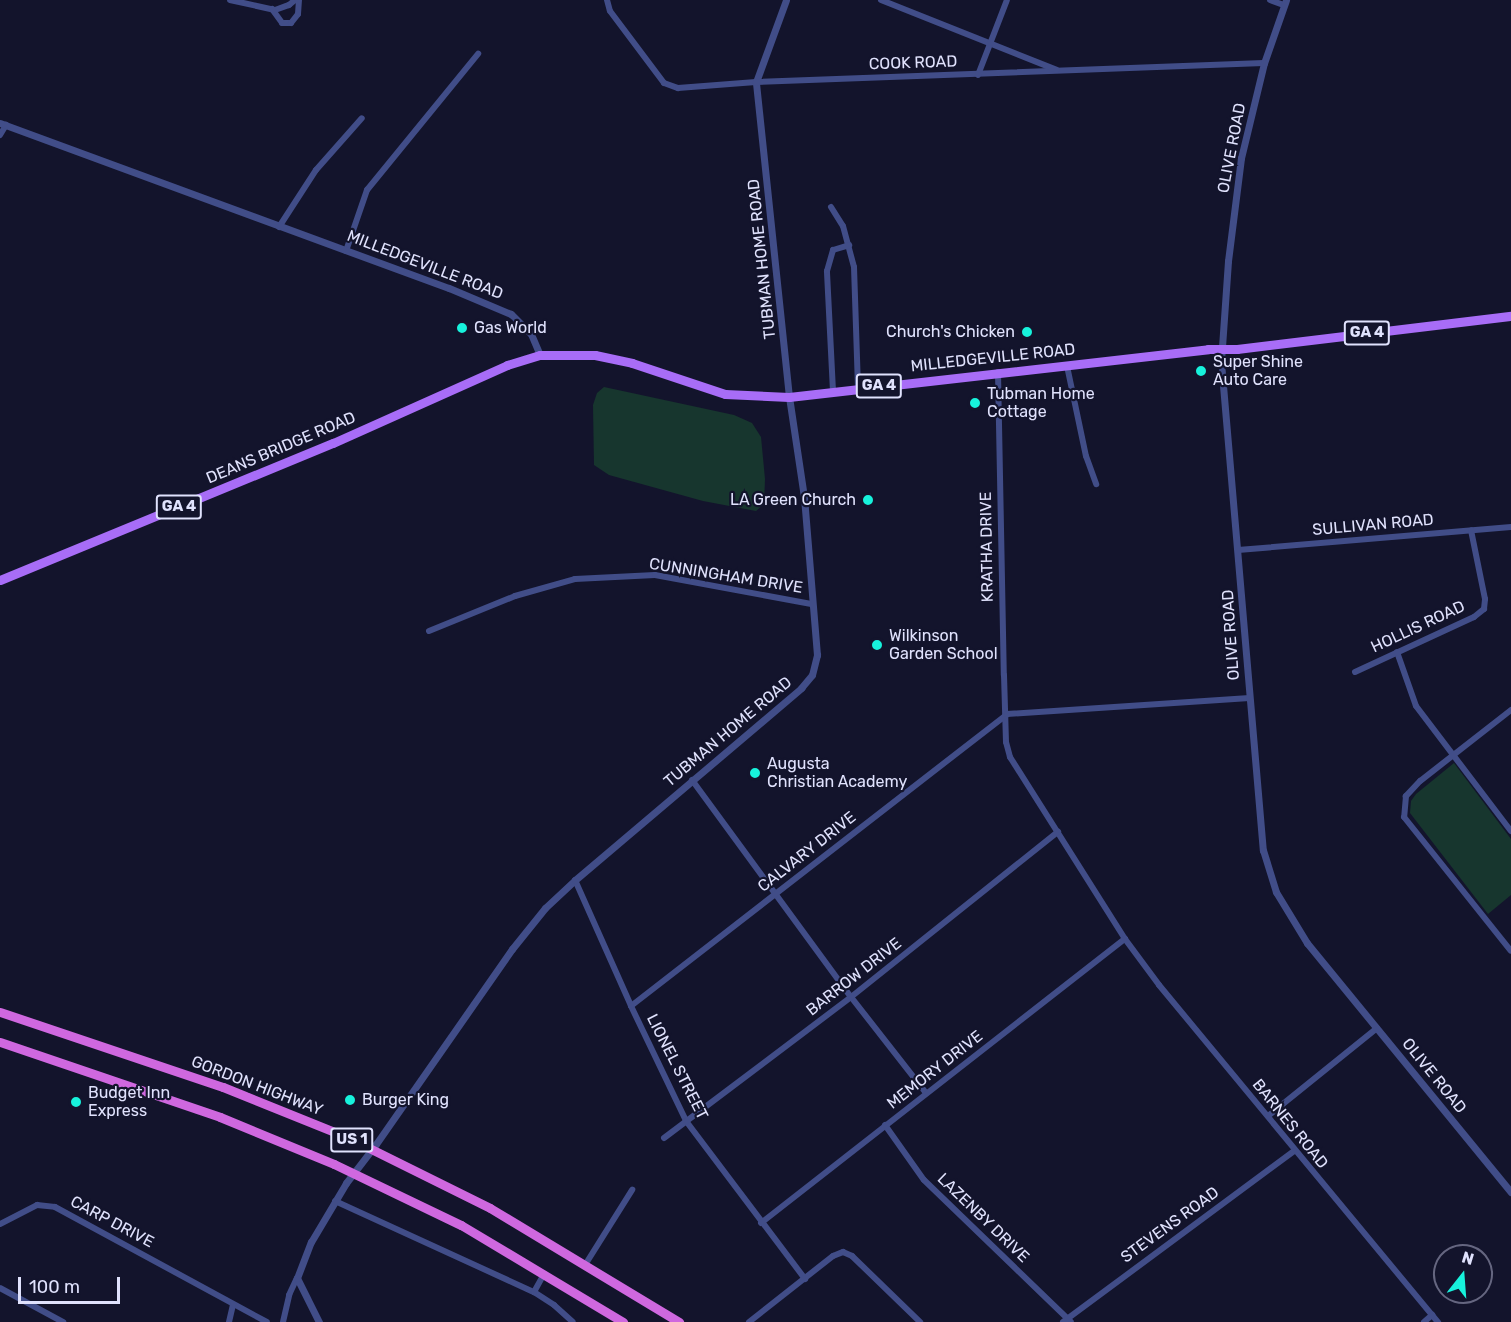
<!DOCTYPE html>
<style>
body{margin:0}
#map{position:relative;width:1511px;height:1322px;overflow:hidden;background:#13142c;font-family:Rubik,sans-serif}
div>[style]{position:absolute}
.green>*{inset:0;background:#17362e}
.minor>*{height:6px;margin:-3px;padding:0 3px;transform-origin:3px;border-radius:3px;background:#414d88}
.tertiary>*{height:7px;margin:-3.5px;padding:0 3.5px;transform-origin:3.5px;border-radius:3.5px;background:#414d88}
.primary>*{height:9px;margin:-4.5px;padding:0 4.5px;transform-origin:4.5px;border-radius:4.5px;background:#a86df7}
.trunk>*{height:9px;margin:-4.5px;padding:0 4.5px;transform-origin:4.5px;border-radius:4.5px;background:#cf68df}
.dots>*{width:16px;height:16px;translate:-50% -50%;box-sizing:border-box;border:3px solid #13142c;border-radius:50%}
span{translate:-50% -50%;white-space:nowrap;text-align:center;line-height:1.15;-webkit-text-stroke:4.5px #13142c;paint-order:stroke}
.shield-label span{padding:2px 4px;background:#13142c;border:2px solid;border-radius:4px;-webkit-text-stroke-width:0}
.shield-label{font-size:15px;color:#e0e2fd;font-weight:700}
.street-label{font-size:16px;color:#e0e2fd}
.poi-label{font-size:16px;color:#e0e2fd}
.left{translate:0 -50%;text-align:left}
.right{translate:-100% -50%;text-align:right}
.north{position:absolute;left:1433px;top:1244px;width:60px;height:60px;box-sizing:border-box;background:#13142c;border:2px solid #656680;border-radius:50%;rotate:17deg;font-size:16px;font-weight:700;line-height:24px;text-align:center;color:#e0e2fd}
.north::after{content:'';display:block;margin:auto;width:21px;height:27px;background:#17f2dc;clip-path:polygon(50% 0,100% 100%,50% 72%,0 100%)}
.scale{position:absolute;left:18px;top:1277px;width:102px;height:27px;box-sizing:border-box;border:3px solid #e0e2fd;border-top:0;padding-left:8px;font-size:18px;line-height:21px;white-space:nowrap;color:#e0e2fd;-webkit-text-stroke:4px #13142c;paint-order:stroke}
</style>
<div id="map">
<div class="green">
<div style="clip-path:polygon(604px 387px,734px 415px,752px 423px,761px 437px,765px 479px,764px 504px,756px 511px,703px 501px,609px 475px,594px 465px,593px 405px,597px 393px)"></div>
<div style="clip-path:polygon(1454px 763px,1511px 839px,1511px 895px,1488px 914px,1410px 813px,1411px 801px,1416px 794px)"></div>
</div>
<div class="minor">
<div style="left:230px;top:0;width:46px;rotate:12.5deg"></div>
<div style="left:275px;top:10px;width:15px;rotate:-20deg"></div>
<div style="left:289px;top:5px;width:8px;rotate:-40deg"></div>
<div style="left:607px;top:0;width:11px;rotate:75deg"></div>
<div style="left:610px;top:11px;width:90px;rotate:53.1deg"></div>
<div style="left:664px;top:83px;width:15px;rotate:20deg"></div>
<div style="left:678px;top:88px;width:78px;rotate:-4.4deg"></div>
<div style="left:756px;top:82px;width:508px;rotate:-2.14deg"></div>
<div style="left:881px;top:0;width:189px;rotate:21.7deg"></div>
<div style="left:1270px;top:0;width:15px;rotate:20deg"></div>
<div style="left:272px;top:9px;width:17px;rotate:54deg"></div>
<div style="left:282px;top:23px;width:9px"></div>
<div style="left:291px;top:23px;width:11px;rotate:-52deg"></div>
<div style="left:298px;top:14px;width:14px;rotate:-86deg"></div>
<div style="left:978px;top:75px;width:80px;rotate:-68.9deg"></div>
<div style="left:0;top:135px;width:12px;rotate:-59deg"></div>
<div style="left:831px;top:207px;width:22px;rotate:58deg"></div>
<div style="left:843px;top:226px;width:42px;rotate:75deg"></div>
<div style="left:854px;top:267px;width:121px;rotate:88.1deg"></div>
<div style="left:279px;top:227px;width:68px;rotate:-57deg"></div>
<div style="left:316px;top:170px;width:69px;rotate:-48.5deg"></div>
<div style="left:346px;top:251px;width:65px;rotate:-71deg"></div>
<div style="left:367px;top:190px;width:176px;rotate:-50.8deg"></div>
<div style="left:1067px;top:366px;width:92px;rotate:78.1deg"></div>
<div style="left:1086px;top:456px;width:30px;rotate:70deg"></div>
<div style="left:998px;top:372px;width:303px;rotate:88.9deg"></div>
<div style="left:1004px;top:675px;width:67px;rotate:88.3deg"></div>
<div style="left:1006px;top:742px;width:16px;rotate:75deg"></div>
<div style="left:1010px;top:757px;width:215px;rotate:57.7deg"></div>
<div style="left:1125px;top:939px;width:57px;rotate:53.5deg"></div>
<div style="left:1159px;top:985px;width:438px;rotate:50.4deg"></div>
<div style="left:833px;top:391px;width:120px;rotate:-92.9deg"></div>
<div style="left:827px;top:271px;width:22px;rotate:-74deg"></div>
<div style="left:833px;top:250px;width:17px;rotate:-17deg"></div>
<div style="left:1238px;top:550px;width:274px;rotate:-4.8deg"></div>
<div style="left:429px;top:631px;width:93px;rotate:-22.1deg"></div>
<div style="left:515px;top:596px;width:62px;rotate:-15.8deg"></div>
<div style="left:575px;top:579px;width:80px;rotate:-2.9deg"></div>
<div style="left:655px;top:575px;width:159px;rotate:10.5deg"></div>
<div style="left:1397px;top:652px;width:57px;rotate:70.6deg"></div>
<div style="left:1416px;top:706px;width:157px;rotate:52.8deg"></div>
<div style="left:1355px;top:672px;width:131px;rotate:-24.8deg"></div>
<div style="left:1474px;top:617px;width:13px;rotate:-39deg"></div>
<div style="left:1484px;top:609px;width:10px;rotate:-84deg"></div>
<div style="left:1485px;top:599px;width:70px;rotate:-101.5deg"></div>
<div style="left:1511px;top:710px;width:115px;rotate:142deg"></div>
<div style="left:1420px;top:781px;width:21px;rotate:133deg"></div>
<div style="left:1406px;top:796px;width:21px;rotate:95deg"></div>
<div style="left:1404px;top:817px;width:171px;rotate:51.4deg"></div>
<div style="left:692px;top:780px;width:269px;rotate:53.8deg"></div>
<div style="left:851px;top:997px;width:122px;rotate:52deg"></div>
<div style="left:575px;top:880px;width:138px;rotate:66deg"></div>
<div style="left:631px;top:1006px;width:127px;rotate:64.4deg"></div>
<div style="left:686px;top:1121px;width:198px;rotate:53deg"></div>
<div style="left:631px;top:1006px;width:476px;rotate:-37.8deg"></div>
<div style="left:1007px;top:714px;width:243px;rotate:-3.8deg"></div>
<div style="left:1268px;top:1116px;width:140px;rotate:-38.9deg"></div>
<div style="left:885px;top:1125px;width:67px;rotate:54.7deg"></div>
<div style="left:924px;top:1180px;width:204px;rotate:44deg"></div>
<div style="left:664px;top:1138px;width:234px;rotate:-37deg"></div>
<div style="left:851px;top:997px;width:265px;rotate:-38.6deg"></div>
<div style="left:335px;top:1201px;width:219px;rotate:24.6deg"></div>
<div style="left:534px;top:1292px;width:24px;rotate:33deg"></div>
<div style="left:554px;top:1305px;width:25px;rotate:42deg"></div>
<div style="left:761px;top:1223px;width:462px;rotate:-38deg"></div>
<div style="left:0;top:1224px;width:42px;rotate:-27.2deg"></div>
<div style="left:37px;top:1205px;width:18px;rotate:6deg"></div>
<div style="left:55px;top:1207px;width:241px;rotate:28.5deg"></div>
<div style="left:585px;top:1265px;width:89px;rotate:-57.9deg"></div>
<div style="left:0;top:1288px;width:72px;rotate:28.4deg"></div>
<div style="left:534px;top:1292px;width:21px;rotate:-61deg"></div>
<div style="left:229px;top:1322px;width:18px;rotate:-77deg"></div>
<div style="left:283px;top:1322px;width:28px;rotate:-77deg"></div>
<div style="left:289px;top:1295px;width:19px;rotate:-65deg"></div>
<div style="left:749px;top:1322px;width:107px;rotate:-38.2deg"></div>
<div style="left:833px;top:1256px;width:11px;rotate:-22deg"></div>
<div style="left:843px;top:1252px;width:10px;rotate:24deg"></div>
<div style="left:852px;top:1256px;width:95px;rotate:44.1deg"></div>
<div style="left:1063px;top:1322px;width:287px;rotate:-36.5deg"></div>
<div style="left:1424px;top:1322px;width:11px;rotate:-41deg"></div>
</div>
<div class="tertiary">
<div style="left:1286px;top:0;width:67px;rotate:109.2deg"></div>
<div style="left:1264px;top:63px;width:98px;rotate:103.6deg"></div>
<div style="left:1241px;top:158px;width:104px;rotate:97.2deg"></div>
<div style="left:1228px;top:261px;width:101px;rotate:94deg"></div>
<div style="left:1221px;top:362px;width:490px;rotate:85.1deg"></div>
<div style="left:1263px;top:850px;width:44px;rotate:72.8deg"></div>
<div style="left:1276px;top:892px;width:60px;rotate:58.7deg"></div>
<div style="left:1307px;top:943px;width:322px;rotate:50.7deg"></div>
<div style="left:0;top:123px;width:478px;rotate:20.2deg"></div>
<div style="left:449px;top:288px;width:67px;rotate:22.8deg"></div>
<div style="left:511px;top:314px;width:28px;rotate:45deg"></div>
<div style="left:531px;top:334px;width:23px;rotate:67deg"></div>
<div style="left:319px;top:1322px;width:49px;rotate:-116.6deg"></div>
<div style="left:297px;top:1278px;width:39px;rotate:-69deg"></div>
<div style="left:311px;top:1242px;width:69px;rotate:-59.3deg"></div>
<div style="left:346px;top:1183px;width:49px;rotate:-52.4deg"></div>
<div style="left:376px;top:1144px;width:238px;rotate:-55.1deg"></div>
<div style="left:512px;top:949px;width:53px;rotate:-51.2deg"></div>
<div style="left:545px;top:908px;width:41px;rotate:-43deg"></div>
<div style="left:575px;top:880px;width:297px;rotate:-40.3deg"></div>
<div style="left:801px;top:688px;width:17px;rotate:-50deg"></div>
<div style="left:812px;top:675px;width:21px;rotate:-76deg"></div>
<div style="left:817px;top:655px;width:159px;rotate:-94.7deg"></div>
<div style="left:804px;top:497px;width:101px;rotate:-98.5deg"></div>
<div style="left:789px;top:397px;width:317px;rotate:-96deg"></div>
<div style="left:756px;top:82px;width:87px;rotate:-69.9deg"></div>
</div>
<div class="primary">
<div style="left:0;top:580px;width:360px;rotate:-22.4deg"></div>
<div style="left:333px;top:443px;width:191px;rotate:-24.1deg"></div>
<div style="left:507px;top:365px;width:34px;rotate:-17deg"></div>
<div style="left:540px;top:355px;width:55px"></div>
<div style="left:595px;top:355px;width:38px;rotate:12deg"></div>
<div style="left:632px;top:363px;width:98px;rotate:18.4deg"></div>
<div style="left:725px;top:394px;width:64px;rotate:2.7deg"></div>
<div style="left:789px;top:397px;width:422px;rotate:-6.5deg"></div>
<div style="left:1208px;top:349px;width:29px"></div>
<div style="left:1237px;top:349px;width:276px;rotate:-6.9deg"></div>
</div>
<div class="trunk">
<div style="left:0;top:1012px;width:235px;rotate:18.6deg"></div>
<div style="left:223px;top:1087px;width:136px;rotate:22deg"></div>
<div style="left:349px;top:1138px;width:157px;rotate:26.4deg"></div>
<div style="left:490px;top:1208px;width:221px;rotate:31.1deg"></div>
<div style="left:0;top:1042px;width:232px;rotate:18.8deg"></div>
<div style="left:220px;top:1117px;width:123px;rotate:22.4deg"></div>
<div style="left:334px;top:1164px;width:141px;rotate:25.7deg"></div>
<div style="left:461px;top:1225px;width:189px;rotate:30.9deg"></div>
</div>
<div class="dots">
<div style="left:462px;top:328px;background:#17f2dc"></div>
<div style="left:1027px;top:332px;background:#17f2dc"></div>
<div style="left:1201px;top:371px;background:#17f2dc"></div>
<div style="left:975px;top:403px;background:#17f2dc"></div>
<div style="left:868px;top:500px;background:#17f2dc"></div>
<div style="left:877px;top:645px;background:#17f2dc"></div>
<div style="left:755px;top:773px;background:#17f2dc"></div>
<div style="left:350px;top:1100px;background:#17f2dc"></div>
<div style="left:76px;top:1102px;background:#17f2dc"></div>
</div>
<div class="shield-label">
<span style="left:1367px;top:333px">GA 4</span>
<span style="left:879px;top:386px">GA 4</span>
<span style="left:179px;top:507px">GA 4</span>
<span style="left:352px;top:1140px">US 1</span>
</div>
<div class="street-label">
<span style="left:913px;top:63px;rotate:-2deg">COOK ROAD</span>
<span style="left:1232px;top:148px;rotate:-79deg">OLIVE ROAD</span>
<span style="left:762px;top:259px;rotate:-96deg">TUBMAN HOME ROAD</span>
<span style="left:425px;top:265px;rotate:21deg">MILLEDGEVILLE ROAD</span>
<span style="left:993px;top:358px;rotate:-6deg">MILLEDGEVILLE ROAD</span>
<span style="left:281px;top:448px;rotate:-23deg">DEANS BRIDGE ROAD</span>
<span style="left:1373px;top:525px;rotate:-5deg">SULLIVAN ROAD</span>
<span style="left:987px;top:547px;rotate:-91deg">KRATHA DRIVE</span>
<span style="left:726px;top:576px;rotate:9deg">CUNNINGHAM DRIVE</span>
<span style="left:1418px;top:627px;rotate:-25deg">HOLLIS ROAD</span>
<span style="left:1231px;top:635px;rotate:-94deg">OLIVE ROAD</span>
<span style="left:728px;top:732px;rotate:-40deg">TUBMAN HOME ROAD</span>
<span style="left:807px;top:852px;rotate:-38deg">CALVARY DRIVE</span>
<span style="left:854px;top:977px;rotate:-38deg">BARROW DRIVE</span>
<span style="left:677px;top:1067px;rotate:63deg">LIONEL STREET</span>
<span style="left:935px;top:1070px;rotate:-38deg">MEMORY DRIVE</span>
<span style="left:1434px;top:1076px;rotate:51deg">OLIVE ROAD</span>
<span style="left:257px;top:1086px;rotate:21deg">GORDON HIGHWAY</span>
<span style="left:1290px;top:1124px;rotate:51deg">BARNES ROAD</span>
<span style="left:983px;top:1218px;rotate:44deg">LAZENBY DRIVE</span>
<span style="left:112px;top:1222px;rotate:28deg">CARP DRIVE</span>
<span style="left:1170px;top:1225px;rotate:-36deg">STEVENS ROAD</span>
</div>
<div class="poi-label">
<span class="left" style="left:474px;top:328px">Gas World</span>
<span class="right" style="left:1015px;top:332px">Church's Chicken</span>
<span class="left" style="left:1213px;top:371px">Super Shine<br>Auto Care</span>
<span class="left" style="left:987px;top:403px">Tubman Home<br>Cottage</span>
<span class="right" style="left:856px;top:500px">LA Green Church</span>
<span class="left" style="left:889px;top:645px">Wilkinson<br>Garden School</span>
<span class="left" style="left:767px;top:773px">Augusta<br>Christian Academy</span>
<span class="left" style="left:88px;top:1102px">Budget Inn<br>Express</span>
<span class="left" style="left:362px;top:1100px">Burger King</span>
</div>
<div class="north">N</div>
<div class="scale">100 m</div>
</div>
